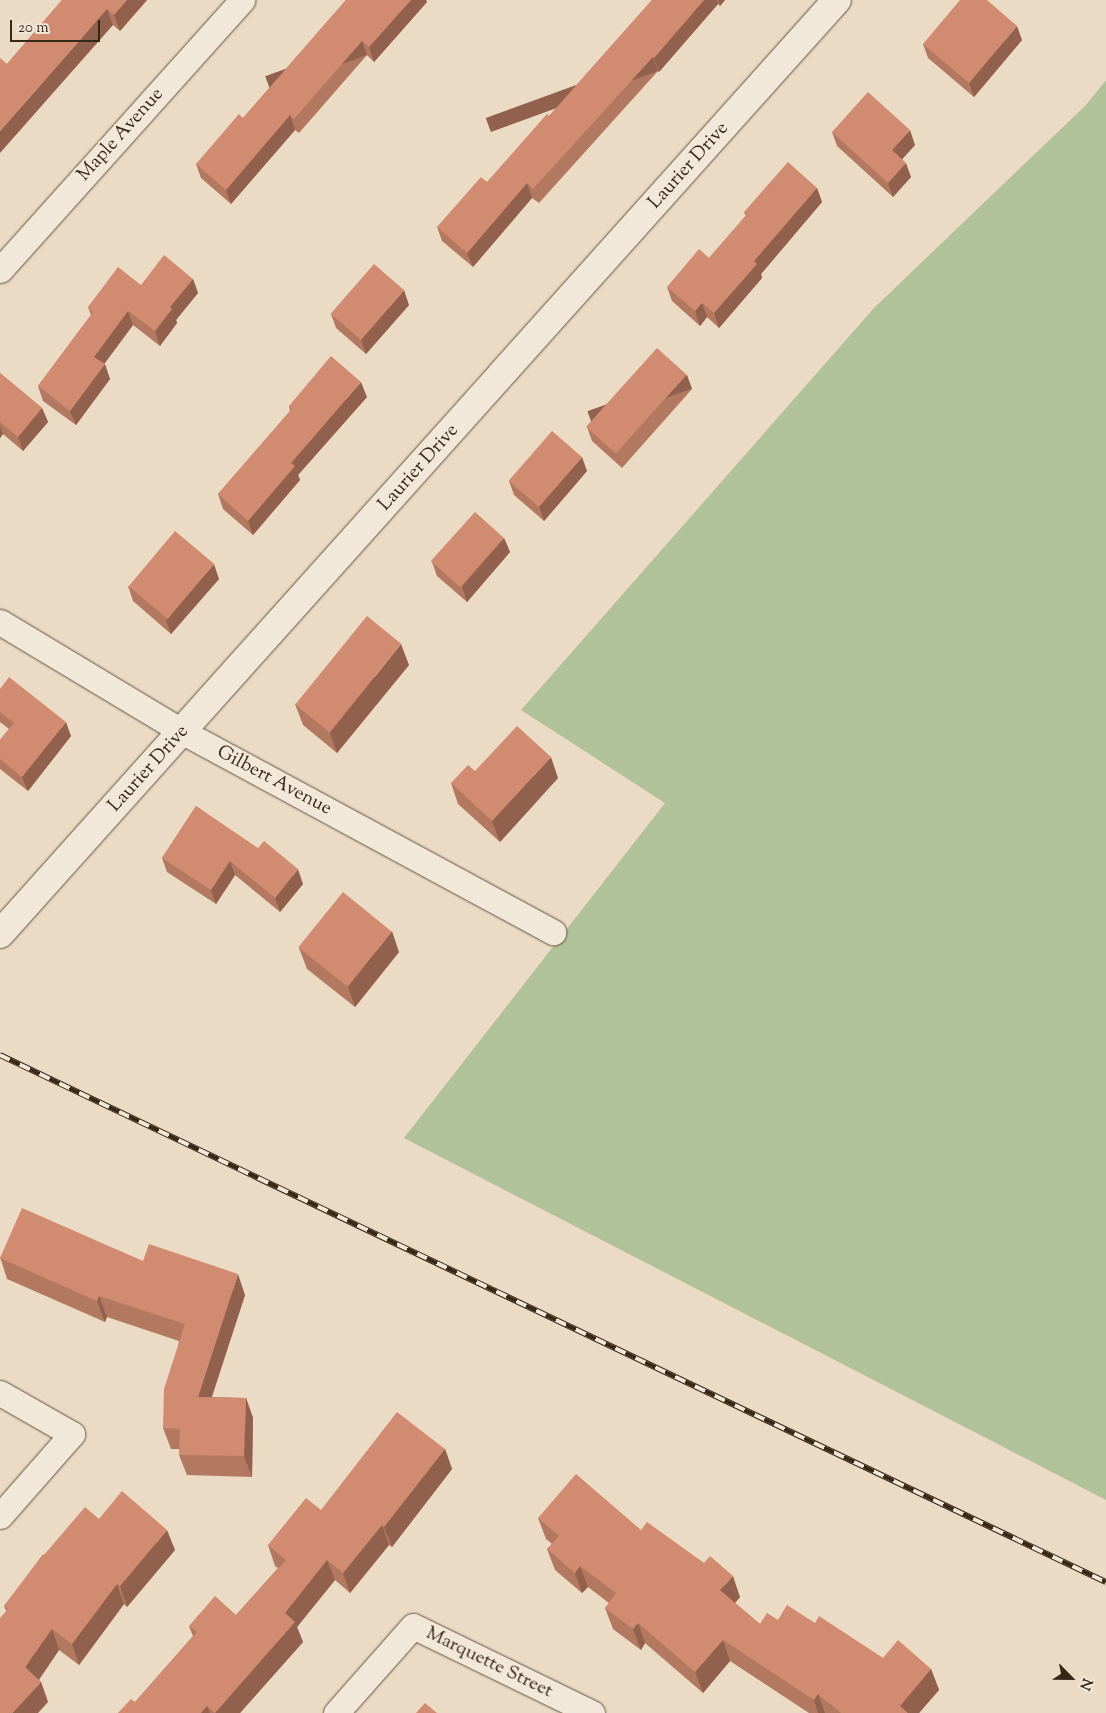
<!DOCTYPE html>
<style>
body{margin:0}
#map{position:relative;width:1106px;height:1713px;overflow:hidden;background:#ebdbc4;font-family:"Sorts Mill Goudy",serif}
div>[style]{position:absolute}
.green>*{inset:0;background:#b1c199}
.roads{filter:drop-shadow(0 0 1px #635442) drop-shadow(0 0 1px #635442)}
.street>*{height:25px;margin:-12.5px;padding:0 12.5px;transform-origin:12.5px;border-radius:12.5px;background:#f2e8d9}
.secondary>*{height:28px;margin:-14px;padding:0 14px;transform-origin:14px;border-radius:14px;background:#f2e8d9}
.rail>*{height:5.5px;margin-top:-2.75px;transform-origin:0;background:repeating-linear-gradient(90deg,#f2e8d9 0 11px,#362716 0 22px);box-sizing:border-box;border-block:1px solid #362716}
.wall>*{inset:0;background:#b37860}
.shaded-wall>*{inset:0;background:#92614e;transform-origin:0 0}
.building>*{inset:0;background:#d08b70;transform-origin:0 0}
span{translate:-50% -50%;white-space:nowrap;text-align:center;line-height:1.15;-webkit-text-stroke:4px #f2e8d9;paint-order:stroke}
.street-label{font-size:19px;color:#362716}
.north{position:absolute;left:1046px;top:1653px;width:50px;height:50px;-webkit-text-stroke:4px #f2e8d9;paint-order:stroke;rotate:113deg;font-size:14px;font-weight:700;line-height:20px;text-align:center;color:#362716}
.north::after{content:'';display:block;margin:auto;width:18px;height:22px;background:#362716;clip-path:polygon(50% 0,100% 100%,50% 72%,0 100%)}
.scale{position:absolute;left:10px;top:20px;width:90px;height:22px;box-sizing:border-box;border:2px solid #362716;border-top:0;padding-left:6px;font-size:15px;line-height:18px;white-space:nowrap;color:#362716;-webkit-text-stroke:4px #f2e8d9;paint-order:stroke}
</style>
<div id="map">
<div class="green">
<div style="clip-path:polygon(1106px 80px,1106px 1500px,404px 1138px,665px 803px,521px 710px,874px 308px,1086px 105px)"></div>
</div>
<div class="roads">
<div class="street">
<div style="left:0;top:270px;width:363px;rotate:-48.1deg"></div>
<div style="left:0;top:622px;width:214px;rotate:31deg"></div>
<div style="left:183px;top:732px;width:421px;rotate:28.4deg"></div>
<div style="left:0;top:1393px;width:83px;rotate:29.7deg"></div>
<div style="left:72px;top:1434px;width:109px;rotate:131.3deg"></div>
<div style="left:336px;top:1713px;width:116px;rotate:-48.5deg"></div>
<div style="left:413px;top:1626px;width:199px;rotate:25.9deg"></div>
</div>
<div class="secondary">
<div style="left:0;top:934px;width:1254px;rotate:-48.14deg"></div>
</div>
</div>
<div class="rail">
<div style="left:0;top:1055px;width:1225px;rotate:25.48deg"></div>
</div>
<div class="wall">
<div style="clip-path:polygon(62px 0,147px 0,120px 31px,113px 25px,7px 64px)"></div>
<div style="clip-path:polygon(346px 0,426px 0,427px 2px,374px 62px,367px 55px,299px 133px,295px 130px,231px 204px,201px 178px,196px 164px,243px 118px)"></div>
<div style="clip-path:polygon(652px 0,725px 0,720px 6px,718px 4px,659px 72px,658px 71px,539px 203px,532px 198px,473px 267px,442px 241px,437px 227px,487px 182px,549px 116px)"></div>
<div style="clip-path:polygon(1022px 40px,974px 97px,928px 58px,923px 44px)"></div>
<div style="clip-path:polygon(832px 132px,915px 145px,902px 159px,911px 177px,893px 197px,837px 146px)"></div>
<div style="clip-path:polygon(817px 188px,822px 202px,761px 274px,762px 278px,719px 328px,707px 317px,700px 326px,672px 301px,667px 287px,709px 258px,746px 216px,744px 212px)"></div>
<div style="clip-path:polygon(193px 279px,198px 293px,176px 320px,177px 323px,160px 346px,133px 325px,104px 364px,110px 379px,76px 425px,43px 401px,38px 386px,91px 315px,88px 307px,141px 285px)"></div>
<div style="clip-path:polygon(409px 305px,366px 354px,336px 328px,331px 314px)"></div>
<div style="clip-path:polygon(0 373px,42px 408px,48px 422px,23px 451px,3px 434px,0 438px)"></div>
<div style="clip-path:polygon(692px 389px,622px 468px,592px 441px,587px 427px)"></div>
<div style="clip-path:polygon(367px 397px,298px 475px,300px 480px,253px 535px,223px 509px,218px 494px,290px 411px,289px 406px)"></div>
<div style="clip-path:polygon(587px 471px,544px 521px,514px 495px,509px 481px)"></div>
<div style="clip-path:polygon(504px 538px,510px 552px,467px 602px,437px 576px,432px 562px)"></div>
<div style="clip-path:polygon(219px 579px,171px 634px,133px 601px,128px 586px)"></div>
<div style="clip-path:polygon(409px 665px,337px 753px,303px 725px,295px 704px)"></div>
<div style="clip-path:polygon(0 689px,71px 736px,28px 791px,0 769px,0 740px,9px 729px,0 722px)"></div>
<div style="clip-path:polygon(475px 771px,558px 778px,500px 842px,458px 804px,451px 783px)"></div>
<div style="clip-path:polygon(196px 806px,303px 884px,280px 912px,235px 875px,216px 904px,167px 872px,162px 858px)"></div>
<div style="clip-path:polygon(299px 948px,399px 952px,355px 1007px,307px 969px)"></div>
<div style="clip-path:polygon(0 1257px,143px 1261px,245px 1295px,212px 1397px,246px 1398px,253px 1418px,252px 1477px,187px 1475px,179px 1455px,179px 1449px,171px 1449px,163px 1428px,179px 1341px,107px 1317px,105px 1322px,7px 1279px)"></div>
<div style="clip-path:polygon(445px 1449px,452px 1469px,392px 1547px,389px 1545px,350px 1593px,335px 1580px,297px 1627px,303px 1642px,240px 1713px,118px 1713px,135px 1702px,193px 1636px,189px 1626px,236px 1615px,278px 1568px,275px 1566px,268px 1545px,321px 1510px)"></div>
<div style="clip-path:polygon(538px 1518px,641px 1530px,740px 1597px,735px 1603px,760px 1624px,778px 1620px,815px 1623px,883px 1658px,931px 1669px,939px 1690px,919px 1713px,809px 1713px,730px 1661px,703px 1693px,645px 1643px,641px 1650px,613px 1629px,605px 1608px,609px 1603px,588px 1587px,582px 1593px,555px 1570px,547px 1549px,552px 1544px,546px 1539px)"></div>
<div style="clip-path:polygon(99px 1519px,175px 1550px,127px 1607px,124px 1604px,79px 1665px,59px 1650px,39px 1680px,41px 1682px,48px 1702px,4px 1606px,44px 1555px)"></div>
</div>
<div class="shaded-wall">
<div style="clip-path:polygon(127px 0,147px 0,120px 31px,114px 15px)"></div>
<div style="clip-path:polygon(411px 0,426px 0,427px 2px,374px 62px,369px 47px)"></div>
<div style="clip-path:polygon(704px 0,717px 0,718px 4px,659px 72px,654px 58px)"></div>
<div style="clip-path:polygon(718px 0,725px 0,720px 6px)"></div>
<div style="clip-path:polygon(107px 9px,113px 25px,0 153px,0 131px)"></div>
<div style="clip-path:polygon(1017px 26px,1022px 40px,974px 97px,969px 83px)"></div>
<div style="left:362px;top:41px;width:15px;height:103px;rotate:70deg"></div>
<div style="left:653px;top:57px;width:15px;height:178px;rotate:70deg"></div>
<div style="clip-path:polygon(290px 115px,295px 130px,231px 204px,226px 190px)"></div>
<div style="clip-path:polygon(910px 130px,915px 145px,897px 165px,892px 150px)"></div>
<div style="clip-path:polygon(906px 163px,911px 177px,893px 197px,888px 183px)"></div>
<div style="clip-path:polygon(527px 183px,532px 198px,473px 267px,467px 253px)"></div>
<div style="clip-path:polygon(817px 188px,822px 202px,761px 274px,762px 278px,719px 328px,714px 313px,754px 261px)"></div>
<div style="clip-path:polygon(193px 279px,198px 293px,176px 320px,177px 323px,160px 346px,155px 331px,170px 307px)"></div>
<div style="clip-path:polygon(404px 290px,409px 305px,366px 354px,361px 340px)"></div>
<div style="clip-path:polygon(702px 303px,707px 317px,700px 326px,695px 311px)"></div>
<div style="clip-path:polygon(128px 311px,133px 325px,99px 371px,94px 357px)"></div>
<div style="clip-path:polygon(105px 364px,110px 379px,76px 425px,70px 411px)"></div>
<div style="left:687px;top:375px;width:15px;height:106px;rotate:70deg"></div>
<div style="clip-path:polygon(361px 382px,367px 397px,298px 475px,300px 480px,253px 535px,248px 521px,291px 463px)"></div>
<div style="clip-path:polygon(42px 408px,48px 422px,23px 451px,18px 437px)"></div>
<div style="clip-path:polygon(0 426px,3px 434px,0 438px)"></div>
<div style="clip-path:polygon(582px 457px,587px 471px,544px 521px,539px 506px)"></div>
<div style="clip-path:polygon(504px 538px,510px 552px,467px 602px,462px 587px)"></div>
<div style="clip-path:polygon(214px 564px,219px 579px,171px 634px,166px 620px)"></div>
<div style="clip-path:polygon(401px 644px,409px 665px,337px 753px,330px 733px)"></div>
<div style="clip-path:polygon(66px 722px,71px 736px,28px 791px,22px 777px)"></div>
<div style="clip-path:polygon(551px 757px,558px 778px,500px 842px,492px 821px)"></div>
<div style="clip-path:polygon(230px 861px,235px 875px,216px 904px,211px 890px)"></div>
<div style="clip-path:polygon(298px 869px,303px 884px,280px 912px,275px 898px)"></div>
<div style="clip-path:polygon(392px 931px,399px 952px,355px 1007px,348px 987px)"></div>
<div style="clip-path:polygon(238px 1274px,245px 1295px,205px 1417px,198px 1397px)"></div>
<div style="clip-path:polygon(99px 1296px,107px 1317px,105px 1322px,97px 1301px)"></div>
<div style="clip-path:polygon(246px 1398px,253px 1418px,252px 1477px,244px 1456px)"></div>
<div style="clip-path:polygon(445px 1449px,452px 1469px,392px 1547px,384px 1527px)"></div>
<div style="clip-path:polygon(382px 1525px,389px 1545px,350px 1593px,343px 1573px)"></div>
<div style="clip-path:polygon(167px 1530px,175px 1550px,127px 1607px,120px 1586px)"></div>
<div style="clip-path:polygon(327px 1560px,335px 1580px,297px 1627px,303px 1642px,240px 1713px,215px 1713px,285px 1613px)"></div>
<div style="clip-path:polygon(580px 1566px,588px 1587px,582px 1593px,575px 1573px)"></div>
<div style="clip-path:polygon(733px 1576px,740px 1597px,728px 1611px,720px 1590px)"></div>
<div style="clip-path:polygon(117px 1584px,124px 1604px,79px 1665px,72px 1644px)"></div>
<div style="clip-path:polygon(638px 1623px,645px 1643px,641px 1650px,633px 1629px)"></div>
<div style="clip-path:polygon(52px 1629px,59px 1650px,33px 1688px,25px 1667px)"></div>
<div style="clip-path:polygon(723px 1640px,730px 1661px,703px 1693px,695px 1672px)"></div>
<div style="clip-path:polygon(931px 1669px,939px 1690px,919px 1713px,902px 1713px,900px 1706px)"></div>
<div style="clip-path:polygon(41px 1682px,48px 1702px,38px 1713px,12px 1713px)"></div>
<div style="clip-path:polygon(818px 1694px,825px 1713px,818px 1713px,814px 1700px)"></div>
<div style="clip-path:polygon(207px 1706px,210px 1713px,201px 1713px)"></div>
</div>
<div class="building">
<div style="clip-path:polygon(62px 0,127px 0,114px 15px,107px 9px,0 131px,0 58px,7px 64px)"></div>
<div style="clip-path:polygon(346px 0,411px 0,369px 47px,362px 41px,294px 119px,290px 115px,226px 190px,196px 164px,239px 114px,243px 118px)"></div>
<div style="clip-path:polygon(652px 0,704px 0,654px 58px,653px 57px,533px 189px,527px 183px,467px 253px,437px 227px,481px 177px,487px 182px,547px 114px,549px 116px)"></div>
<div style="clip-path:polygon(960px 0,987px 0,1017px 26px,969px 83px,923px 44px)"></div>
<div style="clip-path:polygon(868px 92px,910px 130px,892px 150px,906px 163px,888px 183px,832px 132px)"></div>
<div style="clip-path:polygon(788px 162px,817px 188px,754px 261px,757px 264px,714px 313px,702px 303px,695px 311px,667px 287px,699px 249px,709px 258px,747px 214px,744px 212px)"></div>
<div style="clip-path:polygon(164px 255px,193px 279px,170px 307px,172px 309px,155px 331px,128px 311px,94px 357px,105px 364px,70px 411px,38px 386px,93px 312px,88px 307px,118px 267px,141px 285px)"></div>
<div style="left:374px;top:264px;width:40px;height:66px;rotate:41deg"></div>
<div style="left:657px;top:348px;width:40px;height:106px;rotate:42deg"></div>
<div style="clip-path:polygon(331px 356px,361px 382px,291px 463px,295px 466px,248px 521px,218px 494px,292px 409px,289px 406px)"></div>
<div style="clip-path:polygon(0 373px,42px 408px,18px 437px,0 422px)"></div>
<div style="left:552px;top:431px;width:40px;height:66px;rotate:41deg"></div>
<div style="left:475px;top:512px;width:39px;height:66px;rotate:42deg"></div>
<div style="left:175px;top:531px;width:51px;height:72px;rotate:40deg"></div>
<div style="left:367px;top:616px;width:44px;height:114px;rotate:39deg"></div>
<div style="clip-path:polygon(9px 677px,66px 722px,22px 777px,0 759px,0 740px,14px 723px,0 712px,0 689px)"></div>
<div style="clip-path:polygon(517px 726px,551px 757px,492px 821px,451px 783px,468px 765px,475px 771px)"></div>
<div style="clip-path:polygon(196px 806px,258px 848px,264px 841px,298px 869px,275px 898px,230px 861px,211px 890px,162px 858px)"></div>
<div style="left:343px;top:892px;width:63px;height:71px;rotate:39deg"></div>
<div style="clip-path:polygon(22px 1208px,143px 1261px,149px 1244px,238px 1274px,198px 1397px,246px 1398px,244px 1456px,179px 1455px,180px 1429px,163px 1428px,164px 1389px,185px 1324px,99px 1296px,97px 1301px,0 1258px)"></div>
<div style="clip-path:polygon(397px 1412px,445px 1449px,384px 1527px,382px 1525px,343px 1573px,327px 1560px,285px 1613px,295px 1622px,215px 1713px,207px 1706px,201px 1713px,118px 1713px,131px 1699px,135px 1702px,197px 1632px,189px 1626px,215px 1596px,236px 1615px,286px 1560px,268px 1545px,306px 1498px,321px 1510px)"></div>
<div style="clip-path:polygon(576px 1474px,641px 1530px,647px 1522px,704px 1563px,710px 1556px,733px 1576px,720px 1590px,760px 1624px,767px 1613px,778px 1620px,787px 1605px,815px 1623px,819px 1616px,883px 1658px,898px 1640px,931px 1669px,900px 1706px,908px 1713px,841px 1713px,818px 1694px,814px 1700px,723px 1640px,695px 1672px,638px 1623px,633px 1629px,605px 1608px,616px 1593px,580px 1566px,575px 1573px,547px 1549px,559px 1536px,538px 1518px)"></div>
<div style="clip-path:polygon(122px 1491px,167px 1530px,120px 1586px,117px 1584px,72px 1644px,52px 1629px,25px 1667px,41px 1682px,12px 1713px,0 1713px,0 1618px,8px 1609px,4px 1606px,43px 1554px,44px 1555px,85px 1507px,99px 1519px)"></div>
<div style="clip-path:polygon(425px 1703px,437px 1713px,416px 1713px)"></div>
</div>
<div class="street-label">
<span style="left:121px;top:135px;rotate:-48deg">Maple Avenue</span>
<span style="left:689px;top:166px;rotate:-48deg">Laurier Drive</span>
<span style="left:419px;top:468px;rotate:-48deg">Laurier Drive</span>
<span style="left:149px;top:769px;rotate:-48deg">Laurier Drive</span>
<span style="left:274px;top:781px;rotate:28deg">Gilbert Avenue</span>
<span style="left:489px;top:1663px;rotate:26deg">Marquette Street</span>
</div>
<div class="north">N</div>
<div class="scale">20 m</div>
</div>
